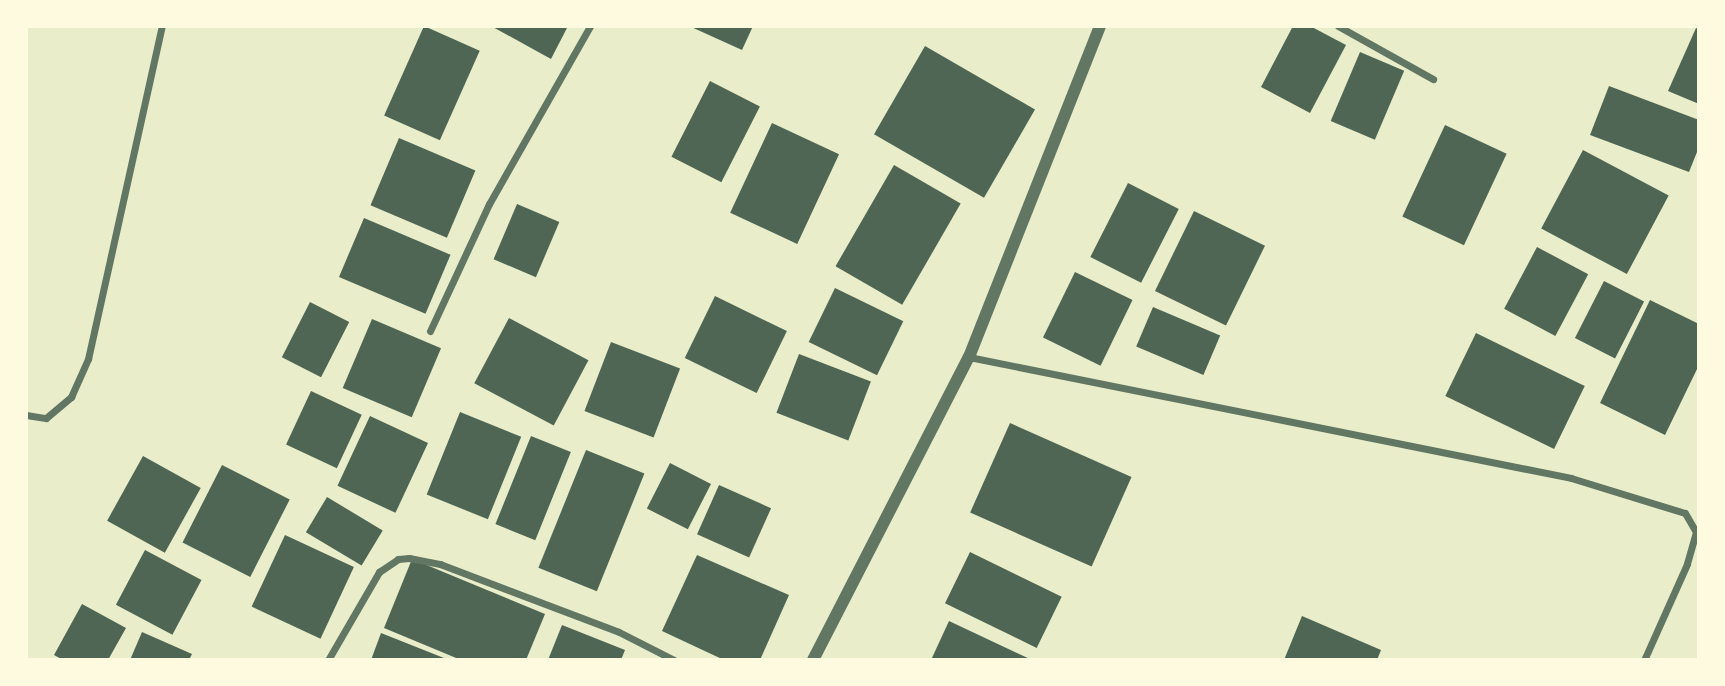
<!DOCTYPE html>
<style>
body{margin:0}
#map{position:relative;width:1725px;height:686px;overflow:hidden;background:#e9edc9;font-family:"Public Sans",sans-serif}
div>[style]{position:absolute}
.building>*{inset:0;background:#4f6655;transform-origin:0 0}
.minor>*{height:7px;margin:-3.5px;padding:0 3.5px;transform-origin:3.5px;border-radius:3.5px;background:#617663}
.tertiary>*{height:12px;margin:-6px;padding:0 6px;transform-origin:6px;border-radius:6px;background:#617663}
span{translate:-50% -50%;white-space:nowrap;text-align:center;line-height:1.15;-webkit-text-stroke:7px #fefae0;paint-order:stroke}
.frame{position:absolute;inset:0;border:28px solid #fefae0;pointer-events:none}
</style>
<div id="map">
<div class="building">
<div style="left:424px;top:26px;width:61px;height:98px;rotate:24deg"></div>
<div style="clip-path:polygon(491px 26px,568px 26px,551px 59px)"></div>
<div style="clip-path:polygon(689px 26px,753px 26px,742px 50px)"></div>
<div style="clip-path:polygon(1293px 26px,1310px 26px,1346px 45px,1310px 113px,1261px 87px)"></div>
<div style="clip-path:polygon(1696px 28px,1699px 29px,1699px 104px,1668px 91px)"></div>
<div style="left:925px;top:46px;width:127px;height:102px;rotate:30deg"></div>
<div style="left:1360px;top:52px;width:48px;height:75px;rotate:23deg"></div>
<div style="left:710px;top:81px;width:56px;height:85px;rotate:27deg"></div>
<div style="clip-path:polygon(1609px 86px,1699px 120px,1699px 147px,1689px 172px,1590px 135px)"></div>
<div style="left:772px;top:123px;width:74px;height:99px;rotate:25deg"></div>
<div style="left:1445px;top:125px;width:68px;height:101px;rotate:25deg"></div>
<div style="left:399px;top:138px;width:83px;height:73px;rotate:23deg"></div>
<div style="left:1583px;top:150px;width:97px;height:89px;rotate:28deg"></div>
<div style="left:894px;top:165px;width:77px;height:117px;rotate:30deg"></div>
<div style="left:1128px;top:183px;width:57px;height:83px;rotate:27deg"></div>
<div style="left:517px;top:204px;width:46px;height:60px;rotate:23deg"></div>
<div style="left:1194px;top:211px;width:79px;height:89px;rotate:26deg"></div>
<div style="left:364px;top:218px;width:94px;height:64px;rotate:23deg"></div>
<div style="left:1537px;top:247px;width:58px;height:70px;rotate:28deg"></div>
<div style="left:1075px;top:272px;width:64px;height:73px;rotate:26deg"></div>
<div style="left:1604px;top:281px;width:45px;height:64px;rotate:27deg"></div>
<div style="left:835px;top:288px;width:76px;height:60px;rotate:26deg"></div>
<div style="left:715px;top:296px;width:80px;height:69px;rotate:26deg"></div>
<div style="clip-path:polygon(1650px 300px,1699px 324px,1699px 365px,1665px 435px,1600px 403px)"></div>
<div style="left:310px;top:302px;width:44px;height:62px;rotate:27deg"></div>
<div style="left:1153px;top:307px;width:73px;height:43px;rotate:23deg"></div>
<div style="left:509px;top:318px;width:90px;height:74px;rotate:28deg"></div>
<div style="left:372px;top:319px;width:75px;height:75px;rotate:23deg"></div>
<div style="left:1476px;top:333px;width:121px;height:70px;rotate:26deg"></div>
<div style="left:611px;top:342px;width:74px;height:74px;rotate:21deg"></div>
<div style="left:799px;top:354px;width:77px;height:63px;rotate:21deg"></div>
<div style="left:311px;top:391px;width:56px;height:59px;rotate:25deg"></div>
<div style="left:460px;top:412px;width:66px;height:89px;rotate:22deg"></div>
<div style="left:370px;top:416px;width:64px;height:77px;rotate:25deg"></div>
<div style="left:1010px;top:423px;width:133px;height:98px;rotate:24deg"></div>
<div style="left:531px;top:436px;width:43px;height:95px;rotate:22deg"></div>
<div style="left:586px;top:450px;width:63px;height:127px;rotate:22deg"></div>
<div style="left:143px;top:456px;width:66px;height:74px;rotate:29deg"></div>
<div style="left:670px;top:463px;width:46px;height:51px;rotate:27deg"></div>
<div style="left:222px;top:465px;width:76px;height:87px;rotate:27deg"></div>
<div style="left:719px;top:485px;width:57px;height:54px;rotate:24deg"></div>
<div style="left:327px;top:497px;width:65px;height:41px;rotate:31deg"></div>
<div style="left:285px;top:535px;width:76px;height:79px;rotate:25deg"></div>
<div style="left:145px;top:550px;width:64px;height:62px;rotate:28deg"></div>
<div style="left:970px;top:552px;width:102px;height:57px;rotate:26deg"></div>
<div style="clip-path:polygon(697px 555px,789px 595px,760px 660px,724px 660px,662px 631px)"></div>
<div style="clip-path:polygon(412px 559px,545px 614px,526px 660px,461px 660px,384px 628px)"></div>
<div style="clip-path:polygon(82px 604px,126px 628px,108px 660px,63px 660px,54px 655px)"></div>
<div style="clip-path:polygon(1302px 616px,1381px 650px,1377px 660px,1284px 660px)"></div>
<div style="clip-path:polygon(949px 621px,1032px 660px,931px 660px)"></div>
<div style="clip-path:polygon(562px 625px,625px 650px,621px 660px,548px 660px)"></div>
<div style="clip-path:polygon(142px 632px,192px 654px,189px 660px,130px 660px)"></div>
<div style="clip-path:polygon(381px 633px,449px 660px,371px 660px)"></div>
</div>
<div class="minor">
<div style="left:1338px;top:26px;width:109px;rotate:29.2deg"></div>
<div style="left:430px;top:331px;width:140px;rotate:-65.1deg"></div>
<div style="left:489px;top:204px;width:205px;rotate:-60.4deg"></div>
<div style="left:969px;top:357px;width:614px;rotate:11.36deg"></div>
<div style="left:1571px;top:478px;width:119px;rotate:17.1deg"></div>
<div style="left:1685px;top:513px;width:22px;rotate:60deg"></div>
<div style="left:1696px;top:532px;width:33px;rotate:106deg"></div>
<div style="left:1687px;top:564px;width:105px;rotate:114.1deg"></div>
<div style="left:26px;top:415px;width:20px;rotate:9deg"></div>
<div style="left:46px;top:418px;width:33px;rotate:-40deg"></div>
<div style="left:71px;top:397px;width:42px;rotate:-65.9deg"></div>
<div style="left:88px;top:359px;width:341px;rotate:-77.5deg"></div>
<div style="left:328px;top:660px;width:102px;rotate:-59.9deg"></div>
<div style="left:379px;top:572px;width:23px;rotate:-34deg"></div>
<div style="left:398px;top:559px;width:11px;rotate:-5deg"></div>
<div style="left:409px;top:558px;width:32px;rotate:11deg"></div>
<div style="left:440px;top:564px;width:191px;rotate:20.8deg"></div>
<div style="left:619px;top:632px;width:62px;rotate:27deg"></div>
</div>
<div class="tertiary">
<div style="left:813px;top:660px;width:341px;rotate:-62.8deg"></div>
<div style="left:969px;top:357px;width:356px;rotate:-68.4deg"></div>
</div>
<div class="frame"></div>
</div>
